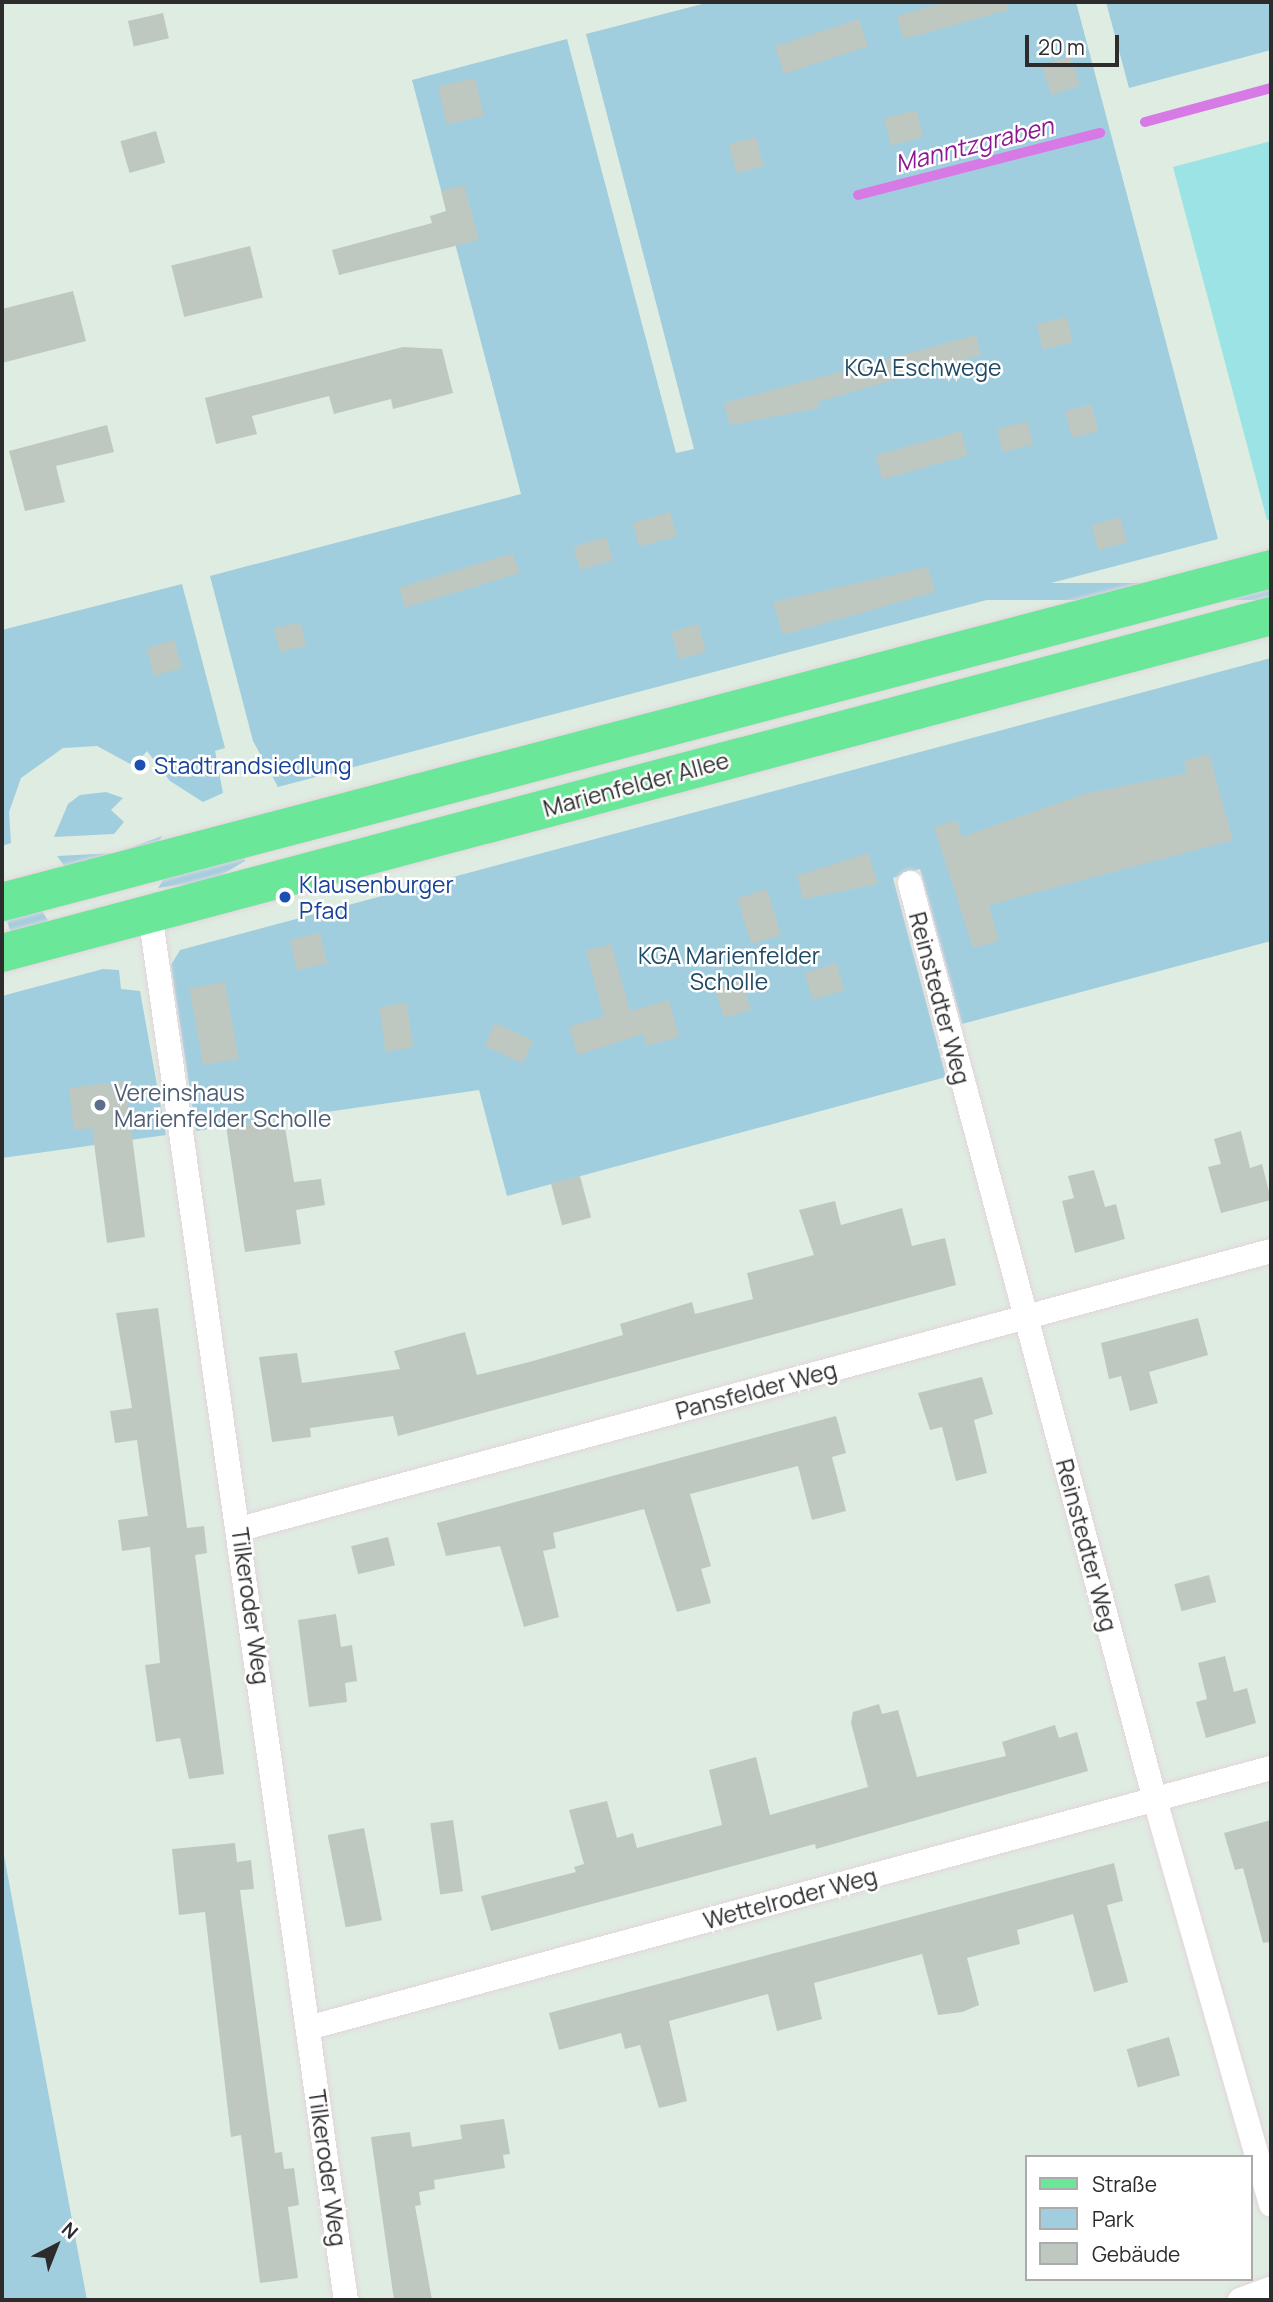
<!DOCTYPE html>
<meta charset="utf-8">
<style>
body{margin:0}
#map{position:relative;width:1273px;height:2302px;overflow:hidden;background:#dfece1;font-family:Manrope,sans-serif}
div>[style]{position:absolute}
.green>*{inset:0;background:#a0cede;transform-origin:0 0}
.pitch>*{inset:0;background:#9ce3e5}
.stream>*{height:10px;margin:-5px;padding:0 5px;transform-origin:5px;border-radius:5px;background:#d87ae6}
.building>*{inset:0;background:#bec8c0;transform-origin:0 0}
.roads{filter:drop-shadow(0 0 2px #e3d4dd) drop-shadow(0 0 2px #e3d4dd)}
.street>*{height:24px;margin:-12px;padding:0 12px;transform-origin:12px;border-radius:12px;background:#fff}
.primary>*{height:38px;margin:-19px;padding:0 19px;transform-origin:19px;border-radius:19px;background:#6ae798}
.dots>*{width:19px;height:19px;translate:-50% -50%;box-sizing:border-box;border:4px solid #fff;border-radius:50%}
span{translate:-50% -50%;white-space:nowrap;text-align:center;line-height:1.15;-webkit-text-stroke:5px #fff;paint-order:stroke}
.park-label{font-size:23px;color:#204964}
.transit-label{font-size:23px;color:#164399}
.left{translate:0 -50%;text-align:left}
.street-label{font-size:23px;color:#2c2c2c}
.service-label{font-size:23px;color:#4e5e75}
.water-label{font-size:24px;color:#8d1893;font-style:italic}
.frame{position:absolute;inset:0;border:4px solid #2c2c2c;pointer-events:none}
.legend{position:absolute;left:1025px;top:2155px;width:228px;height:126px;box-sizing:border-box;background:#fff;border:2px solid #ababab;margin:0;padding:9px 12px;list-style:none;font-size:21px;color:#2c2c2c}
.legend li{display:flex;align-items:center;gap:14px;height:35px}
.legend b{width:35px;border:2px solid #ababab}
.north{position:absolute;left:21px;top:2211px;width:70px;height:70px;-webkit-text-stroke:5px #fff;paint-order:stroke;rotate:42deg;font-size:19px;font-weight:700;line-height:28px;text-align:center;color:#2c2c2c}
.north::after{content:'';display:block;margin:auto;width:24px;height:32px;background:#2c2c2c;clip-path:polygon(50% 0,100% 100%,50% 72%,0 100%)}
.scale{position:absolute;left:1025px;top:35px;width:94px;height:32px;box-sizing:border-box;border:4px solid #2c2c2c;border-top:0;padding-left:9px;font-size:21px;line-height:24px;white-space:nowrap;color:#2c2c2c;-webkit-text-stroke:5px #fff;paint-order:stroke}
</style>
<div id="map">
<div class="green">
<div style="clip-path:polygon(710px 2px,1076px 2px,1218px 539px,278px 787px,253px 741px,210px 576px,521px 494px,412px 80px,567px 39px,676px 453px,694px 449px,586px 34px)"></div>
<div style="clip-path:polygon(1106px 2px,1271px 2px,1271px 50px,1129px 88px)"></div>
<div style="left:1271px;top:583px;width:17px;height:969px;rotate:90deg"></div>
<div style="clip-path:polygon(182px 584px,225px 748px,215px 751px,223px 793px,203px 802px,170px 781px,147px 751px,134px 766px,97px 746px,63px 748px,21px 778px,9px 812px,11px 843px,2px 846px,2px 630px)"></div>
<div style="clip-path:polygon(1271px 658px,1271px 941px,962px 1024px,920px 869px,893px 878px,946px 1077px,507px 1196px,479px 1090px,196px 1131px,171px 965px,180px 950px)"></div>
<div style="clip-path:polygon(106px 792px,123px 798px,111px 810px,124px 822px,114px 834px,54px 837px,68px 804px,80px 795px)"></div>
<div style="clip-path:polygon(162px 836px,157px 845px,66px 868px,57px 856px,116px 853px)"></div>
<div style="clip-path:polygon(244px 855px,245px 861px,213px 880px,158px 888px,165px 877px)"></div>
<div style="clip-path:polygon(40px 908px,49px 922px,11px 934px,6px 917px)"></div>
<div style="clip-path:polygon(103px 969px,119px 970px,121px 989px,140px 991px,166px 1135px,2px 1158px,2px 996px)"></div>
<div style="clip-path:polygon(2px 1845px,87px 2300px,2px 2300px)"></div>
</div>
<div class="pitch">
<div style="clip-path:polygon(1271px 141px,1271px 519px,1267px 520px,1173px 167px)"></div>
</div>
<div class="stream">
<div style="left:1145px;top:122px;width:131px;rotate:-15.1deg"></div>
<div style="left:858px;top:195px;width:250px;rotate:-14.4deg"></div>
</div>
<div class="building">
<div style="clip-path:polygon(945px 2px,1007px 2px,1008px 10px,904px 39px,897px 16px)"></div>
<div style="left:163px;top:13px;width:26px;height:36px;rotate:77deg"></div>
<div style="left:859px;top:19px;width:29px;height:88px;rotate:72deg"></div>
<div style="left:1070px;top:56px;width:31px;height:30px;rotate:71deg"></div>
<div style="left:475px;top:78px;width:39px;height:38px;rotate:77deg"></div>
<div style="left:916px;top:110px;width:28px;height:33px;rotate:75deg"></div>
<div style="left:156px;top:131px;width:33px;height:37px;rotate:74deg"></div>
<div style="left:756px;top:137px;width:30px;height:28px;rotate:75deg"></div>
<div style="clip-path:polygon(464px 185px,479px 240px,339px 275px,332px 250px,432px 223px,430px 216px,446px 211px,441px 191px)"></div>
<div style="left:250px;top:246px;width:53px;height:81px;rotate:76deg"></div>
<div style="clip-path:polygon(73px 291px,86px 341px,2px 363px,2px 309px)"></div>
<div style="left:1067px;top:317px;width:26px;height:31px;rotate:77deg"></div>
<div style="clip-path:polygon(976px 335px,981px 355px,817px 402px,819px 408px,730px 425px,724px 403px)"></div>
<div style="clip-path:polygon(403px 347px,442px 349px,453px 393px,393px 409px,391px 399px,334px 414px,329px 396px,252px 416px,257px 434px,216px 444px,205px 398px)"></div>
<div style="left:1091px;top:404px;width:28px;height:27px;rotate:75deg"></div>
<div style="left:1027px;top:421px;width:24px;height:31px;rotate:75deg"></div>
<div style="clip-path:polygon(107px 425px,114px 452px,56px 466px,65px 502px,25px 511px,9px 451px)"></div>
<div style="left:961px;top:431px;width:25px;height:89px;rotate:74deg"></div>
<div style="left:670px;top:512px;width:25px;height:39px;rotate:74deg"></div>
<div style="left:1120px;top:517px;width:26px;height:30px;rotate:74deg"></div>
<div style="left:606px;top:537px;width:24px;height:34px;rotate:73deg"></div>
<div style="left:513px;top:553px;width:21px;height:119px;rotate:73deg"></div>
<div style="clip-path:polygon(928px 567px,935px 592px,783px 635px,773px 602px)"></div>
<div style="left:300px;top:622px;width:24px;height:27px;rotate:75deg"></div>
<div style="left:698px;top:624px;width:29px;height:28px;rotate:74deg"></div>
<div style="left:174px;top:640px;width:29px;height:29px;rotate:74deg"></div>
<div style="clip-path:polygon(1209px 754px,1233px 840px,989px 905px,999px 941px,973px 948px,934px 827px,957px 820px,962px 837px,1084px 794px,1187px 773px,1184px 761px)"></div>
<div style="clip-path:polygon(868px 853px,878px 884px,803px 899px,797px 876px)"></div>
<div style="left:767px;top:889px;width:48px;height:31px;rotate:73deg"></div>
<div style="left:320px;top:933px;width:31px;height:31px;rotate:77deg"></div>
<div style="clip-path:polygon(611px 944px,630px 1011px,669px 1000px,679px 1037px,646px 1046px,643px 1034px,578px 1055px,569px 1027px,604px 1016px,586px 951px)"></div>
<div style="left:836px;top:963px;width:28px;height:33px;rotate:72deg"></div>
<div style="left:741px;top:979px;width:32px;height:28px;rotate:72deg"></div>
<div style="left:225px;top:982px;width:78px;height:36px;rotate:80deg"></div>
<div style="left:407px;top:1003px;width:45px;height:28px;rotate:82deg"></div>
<div style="left:495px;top:1023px;width:42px;height:25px;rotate:25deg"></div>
<div style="clip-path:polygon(125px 1081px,145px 1237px,107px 1243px,92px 1128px,74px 1130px,69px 1088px)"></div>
<div style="clip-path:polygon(266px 1120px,284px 1121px,294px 1182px,321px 1179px,325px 1205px,296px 1210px,301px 1244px,245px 1252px,226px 1126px)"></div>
<div style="clip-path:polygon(1241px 1131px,1250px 1168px,1262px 1164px,1271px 1200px,1221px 1213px,1208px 1167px,1221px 1164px,1214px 1139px)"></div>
<div style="clip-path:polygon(1094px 1170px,1105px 1207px,1116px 1204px,1125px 1239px,1075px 1253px,1062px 1201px,1074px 1198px,1068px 1176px)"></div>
<div style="left:580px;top:1176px;width:43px;height:30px;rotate:75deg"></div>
<div style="clip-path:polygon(835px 1201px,841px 1225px,902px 1208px,912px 1246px,945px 1238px,956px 1285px,398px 1436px,393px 1416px,310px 1428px,311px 1437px,272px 1442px,259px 1357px,297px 1353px,302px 1383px,400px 1369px,394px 1351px,465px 1332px,477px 1375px,533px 1361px,623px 1335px,620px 1324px,692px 1302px,695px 1314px,753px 1299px,747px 1273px,814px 1255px,799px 1210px)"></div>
<div style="clip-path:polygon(158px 1308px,187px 1528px,204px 1526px,207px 1553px,195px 1555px,224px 1774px,189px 1779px,180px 1738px,156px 1742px,145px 1665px,160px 1663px,150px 1547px,122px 1551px,118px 1520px,148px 1516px,142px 1477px,137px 1440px,115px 1443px,110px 1411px,132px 1408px,116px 1313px)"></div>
<div style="clip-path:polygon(1198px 1318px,1208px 1355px,1149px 1372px,1158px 1403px,1130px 1411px,1121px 1376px,1109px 1379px,1101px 1343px)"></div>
<div style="clip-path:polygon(982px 1377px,993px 1414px,974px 1420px,987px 1473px,956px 1481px,942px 1427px,930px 1430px,918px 1393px)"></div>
<div style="clip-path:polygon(836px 1416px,846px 1453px,832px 1457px,846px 1511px,812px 1520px,798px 1466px,690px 1494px,711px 1566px,701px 1569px,711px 1603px,677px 1612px,644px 1509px,553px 1533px,556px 1548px,543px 1551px,559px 1617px,524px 1627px,500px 1546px,446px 1556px,437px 1523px)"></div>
<div style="left:388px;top:1537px;width:29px;height:38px;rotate:76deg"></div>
<div style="left:1209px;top:1575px;width:28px;height:36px;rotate:75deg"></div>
<div style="clip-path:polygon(336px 1614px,341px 1647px,352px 1645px,357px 1681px,345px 1683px,347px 1702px,309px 1707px,298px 1620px)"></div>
<div style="clip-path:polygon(1225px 1656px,1234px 1692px,1247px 1688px,1256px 1723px,1206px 1738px,1196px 1702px,1207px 1699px,1198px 1663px)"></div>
<div style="clip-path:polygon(879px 1704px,882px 1714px,898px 1710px,917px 1777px,1006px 1756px,1002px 1742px,1055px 1725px,1059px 1738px,1077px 1732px,1088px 1771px,816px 1849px,815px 1844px,491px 1931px,481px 1896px,576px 1872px,574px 1867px,584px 1864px,569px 1810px,607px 1801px,617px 1838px,633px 1833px,637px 1848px,722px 1825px,709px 1770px,756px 1757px,770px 1815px,868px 1787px,851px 1723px,853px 1712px)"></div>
<div style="left:453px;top:1820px;width:72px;height:23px;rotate:82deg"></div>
<div style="clip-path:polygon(1271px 1820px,1271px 1942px,1263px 1943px,1243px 1868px,1235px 1870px,1224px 1833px)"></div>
<div style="left:364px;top:1828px;width:94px;height:37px;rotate:79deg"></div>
<div style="clip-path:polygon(235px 1843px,237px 1862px,251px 1860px,254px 1889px,240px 1890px,275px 2153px,282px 2152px,284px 2169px,294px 2168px,299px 2205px,288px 2207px,298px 2278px,260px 2283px,241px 2135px,231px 2137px,205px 1912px,179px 1915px,172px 1849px)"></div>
<div style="clip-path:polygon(1114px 1863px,1123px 1901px,1107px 1905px,1128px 1982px,1094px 1992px,1073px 1914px,1017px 1930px,1020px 1944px,967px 1958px,979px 2005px,962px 2012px,938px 2015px,922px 1954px,814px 1983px,822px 2019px,777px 2031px,768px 1994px,669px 2021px,687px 2101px,672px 2105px,659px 2108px,640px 2045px,625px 2049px,621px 2033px,559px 2050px,549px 2013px)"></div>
<div style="left:1169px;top:2037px;width:40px;height:44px;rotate:74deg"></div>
<div style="clip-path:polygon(504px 2119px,510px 2154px,503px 2155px,505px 2168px,434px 2180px,435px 2189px,419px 2192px,421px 2205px,415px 2206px,432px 2300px,394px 2300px,371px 2137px,410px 2132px,412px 2147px,462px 2139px,460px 2125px)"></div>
</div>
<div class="roads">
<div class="street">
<div style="left:910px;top:883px;width:949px;rotate:75.04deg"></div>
<div style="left:1155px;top:1800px;width:421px;rotate:74deg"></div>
<div style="left:150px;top:913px;width:1401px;rotate:81.96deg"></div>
<div style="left:240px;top:1529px;width:1068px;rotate:-15.09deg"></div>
<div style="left:308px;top:2028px;width:997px;rotate:-15.11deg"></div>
<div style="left:1240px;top:2300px;width:33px;rotate:-20deg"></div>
</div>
<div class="primary">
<div style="left:2px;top:902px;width:1312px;rotate:-14.7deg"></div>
<div style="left:2px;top:953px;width:1313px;rotate:-14.87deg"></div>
</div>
</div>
<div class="dots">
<div style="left:140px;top:765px;background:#1a4fb4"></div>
<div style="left:285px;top:897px;background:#1a4fb4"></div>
<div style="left:100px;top:1105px;background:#5c6f8a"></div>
</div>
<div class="park-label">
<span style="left:923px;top:367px">KGA Eschwege</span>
<span style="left:729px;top:968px">KGA Marienfelder<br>Scholle</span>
</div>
<div class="transit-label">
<span class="left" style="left:154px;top:765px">Stadtrandsiedlung</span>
<span class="left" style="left:299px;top:897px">Klausenburger<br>Pfad</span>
</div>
<div class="street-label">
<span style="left:636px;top:784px;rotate:-15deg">Marienfelder Allee</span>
<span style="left:940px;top:998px;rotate:75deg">Reinstedter Weg</span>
<span style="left:756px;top:1390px;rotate:-15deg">Pansfelder Weg</span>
<span style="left:1087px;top:1545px;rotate:75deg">Reinstedter Weg</span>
<span style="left:251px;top:1606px;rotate:82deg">Tilkeroder Weg</span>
<span style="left:790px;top:1898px;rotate:-15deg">Wettelroder Weg</span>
<span style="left:328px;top:2168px;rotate:82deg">Tilkeroder Weg</span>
</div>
<div class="service-label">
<span class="left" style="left:114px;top:1105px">Vereinshaus<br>Marienfelder Scholle</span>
</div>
<div class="water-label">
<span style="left:974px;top:144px;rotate:-14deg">Manntzgraben</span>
</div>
<div class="frame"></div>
<ul class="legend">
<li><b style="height:9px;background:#6ae798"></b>Straße</li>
<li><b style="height:19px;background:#a0cede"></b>Park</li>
<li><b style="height:19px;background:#bec8c0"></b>Gebäude</li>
</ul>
<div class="north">N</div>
<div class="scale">20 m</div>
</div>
